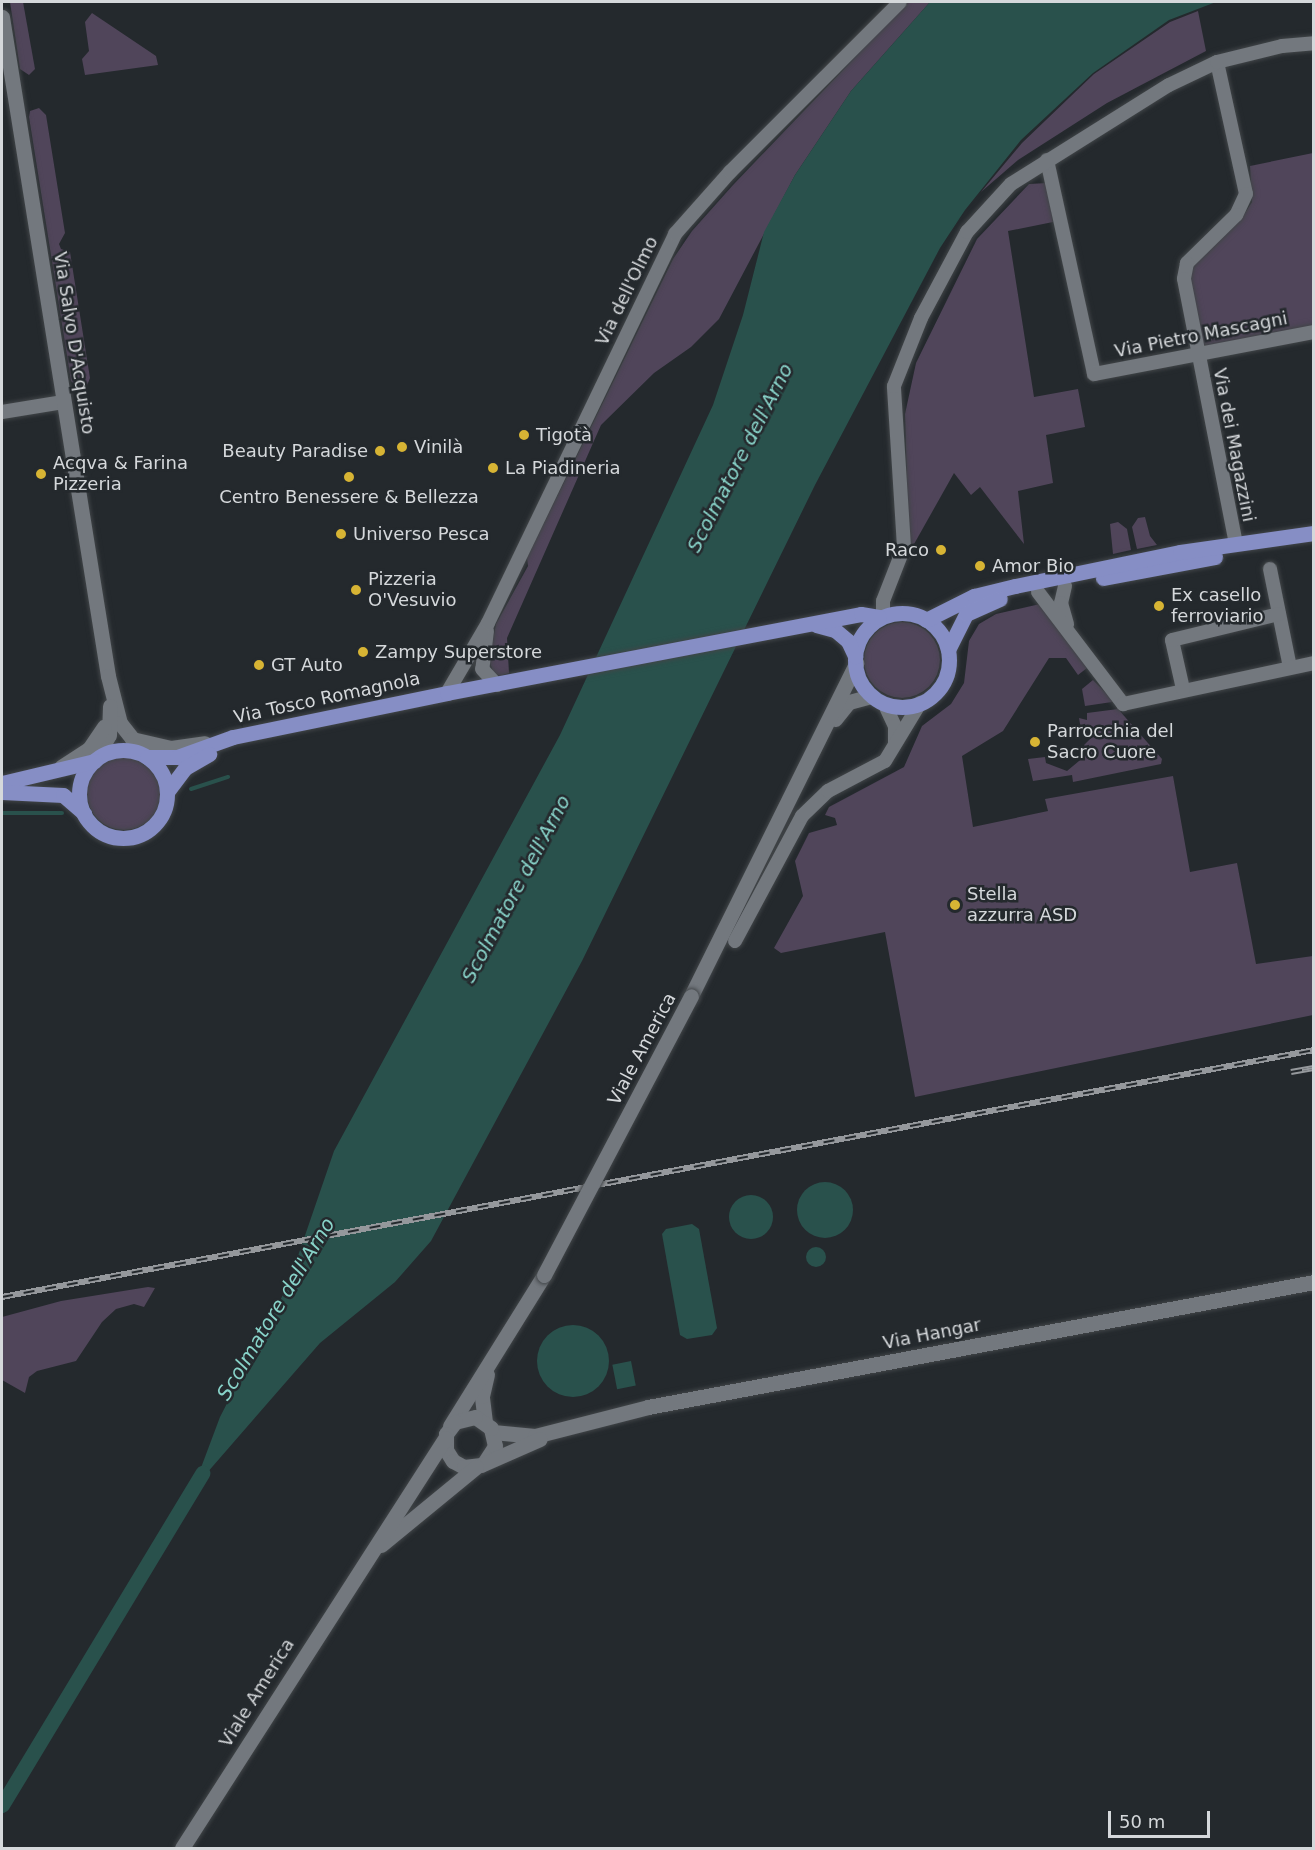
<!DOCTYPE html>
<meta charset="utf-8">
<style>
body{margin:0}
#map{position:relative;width:1315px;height:1850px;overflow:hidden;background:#24292d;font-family:"DejaVu Sans",sans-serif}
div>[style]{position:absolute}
.green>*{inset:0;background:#50455a}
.round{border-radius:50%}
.water>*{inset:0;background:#29514c;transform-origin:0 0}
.stream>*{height:4px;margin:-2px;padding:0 2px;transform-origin:2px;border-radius:2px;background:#29514c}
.canal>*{height:15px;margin:-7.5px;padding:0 7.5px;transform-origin:7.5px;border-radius:7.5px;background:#29514c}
.roads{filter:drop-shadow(0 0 2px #414548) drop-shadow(0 0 2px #414548)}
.minor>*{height:14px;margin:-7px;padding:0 7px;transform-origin:7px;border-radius:7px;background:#73787e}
.tertiary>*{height:15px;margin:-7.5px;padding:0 7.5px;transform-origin:7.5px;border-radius:7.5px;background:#73787e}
.secondary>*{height:15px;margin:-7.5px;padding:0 7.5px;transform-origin:7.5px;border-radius:7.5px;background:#73787e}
.primary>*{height:15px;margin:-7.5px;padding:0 7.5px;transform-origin:7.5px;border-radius:7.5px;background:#868ec5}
.primary>.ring{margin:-7.5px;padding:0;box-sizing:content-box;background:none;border:15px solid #868ec5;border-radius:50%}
.rail>*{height:6px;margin-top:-3px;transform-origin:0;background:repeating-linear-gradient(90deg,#24292d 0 11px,#95989c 0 22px);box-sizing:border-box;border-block:2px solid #95989c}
.bridges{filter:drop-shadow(0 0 2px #414548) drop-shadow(0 0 2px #414548)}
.tertiary-bridge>*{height:15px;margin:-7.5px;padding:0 7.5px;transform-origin:7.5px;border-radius:7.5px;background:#73787e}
.dots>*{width:16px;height:16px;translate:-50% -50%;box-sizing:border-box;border:3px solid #24292d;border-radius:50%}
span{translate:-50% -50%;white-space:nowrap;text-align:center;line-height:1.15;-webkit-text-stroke:5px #24292d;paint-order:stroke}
.street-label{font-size:18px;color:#d5d8db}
.poi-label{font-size:18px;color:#d5d8db}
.left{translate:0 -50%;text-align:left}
.right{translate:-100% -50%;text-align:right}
.water-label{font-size:20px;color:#88d3c9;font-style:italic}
.frame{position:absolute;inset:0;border:3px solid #d5d8db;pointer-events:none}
.scale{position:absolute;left:1108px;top:1811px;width:102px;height:27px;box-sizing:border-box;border:3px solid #d5d8db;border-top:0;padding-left:8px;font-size:18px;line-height:21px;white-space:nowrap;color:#d5d8db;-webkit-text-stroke:4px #24292d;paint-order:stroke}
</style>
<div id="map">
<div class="green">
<div style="clip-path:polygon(10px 2px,23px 2px,35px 69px,29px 75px,20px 69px)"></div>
<div style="clip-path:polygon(908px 2px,930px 2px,851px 91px,795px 175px,719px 319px,691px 347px,654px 373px,601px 425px,507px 638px,509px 673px,500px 676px,494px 674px,489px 660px,496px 624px,528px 566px,527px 558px,673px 259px,692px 231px,733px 185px)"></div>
<div style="clip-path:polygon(1198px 11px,1206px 51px,1107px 103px,1018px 160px,981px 192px,1022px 143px,1094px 74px,1170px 22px)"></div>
<div style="clip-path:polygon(92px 13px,156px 56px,158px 65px,85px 75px,82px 59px,89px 51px,85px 22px)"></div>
<div style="clip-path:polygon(39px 108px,46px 115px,65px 233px,59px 244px,61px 249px,70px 252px,90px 378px,86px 388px,79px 389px,71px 381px,29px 117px,30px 111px)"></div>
<div style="clip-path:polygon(1313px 153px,1313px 326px,1202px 347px,1188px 274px,1192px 264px,1243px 216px,1252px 202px,1250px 166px)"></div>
<div style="clip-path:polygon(1047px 183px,1053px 222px,1008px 231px,1034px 397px,1078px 389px,1085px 427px,1046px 435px,1053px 483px,1018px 491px,1024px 544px,980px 487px,971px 495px,954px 473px,909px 553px,905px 414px,916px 363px,977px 239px,1029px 184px)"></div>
<div style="clip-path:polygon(1145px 517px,1150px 536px,1157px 545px,1137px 549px,1132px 527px,1138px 518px)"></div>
<div style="clip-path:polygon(1118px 522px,1127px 529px,1131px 550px,1113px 554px,1110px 524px)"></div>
<div style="clip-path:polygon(1040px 604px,1087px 668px,1078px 675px,1066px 658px,1049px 658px,1003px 731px,962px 756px,973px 827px,1048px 811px,1045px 799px,1173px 776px,1190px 872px,1237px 863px,1256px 964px,1313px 956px,1313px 1015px,915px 1097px,885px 932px,781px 953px,774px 948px,803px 896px,795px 861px,809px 833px,837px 825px,835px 818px,825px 815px,829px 807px,904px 767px,922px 726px,951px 704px,964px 683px,969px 641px,979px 624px,996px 614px)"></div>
<div class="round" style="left:864px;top:622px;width:76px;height:76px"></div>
<div style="clip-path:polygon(1093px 680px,1110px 697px,1112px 702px,1085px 706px,1082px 689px)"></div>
<div style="clip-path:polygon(1118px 709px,1162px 759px,1161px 764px,1073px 782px,1072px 775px,1033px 781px,1028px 759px,1045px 757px,1046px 763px,1067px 771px,1085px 756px,1084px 745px,1091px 738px,1089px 731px,1081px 730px,1079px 718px,1087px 720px,1087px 713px)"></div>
<div class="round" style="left:87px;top:756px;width:74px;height:74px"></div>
<div style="clip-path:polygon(148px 1287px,155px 1288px,144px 1307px,134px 1304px,116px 1309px,102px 1322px,76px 1361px,37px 1371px,29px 1377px,25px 1393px,2px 1380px,2px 1317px,61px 1301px)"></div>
</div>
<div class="water">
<div style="clip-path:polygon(930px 2px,1216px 2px,1169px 20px,1093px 73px,1021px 140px,965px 210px,940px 248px,815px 485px,582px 961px,431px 1241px,395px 1282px,320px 1343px,193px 1489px,220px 1417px,288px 1285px,334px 1151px,560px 735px,713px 405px,743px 315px,764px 232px,795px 175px,851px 91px)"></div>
<div class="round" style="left:797px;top:1182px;width:56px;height:56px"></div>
<div class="round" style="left:729px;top:1195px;width:44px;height:44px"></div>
<div style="clip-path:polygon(692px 1224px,699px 1229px,717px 1328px,712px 1335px,687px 1339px,680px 1335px,662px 1234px,666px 1229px)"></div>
<div class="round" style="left:806px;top:1247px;width:20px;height:20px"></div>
<div class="round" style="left:537px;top:1325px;width:72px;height:72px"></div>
<div style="left:631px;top:1361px;width:25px;height:19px;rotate:79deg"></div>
</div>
<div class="stream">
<div style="left:191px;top:789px;width:39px;rotate:-18deg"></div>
<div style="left:2px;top:813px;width:60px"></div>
</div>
<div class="canal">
<div style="left:2px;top:1805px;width:388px;rotate:-58.9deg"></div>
</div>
<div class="roads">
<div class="minor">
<div style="left:1217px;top:62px;width:135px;rotate:77.6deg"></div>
<div style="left:1246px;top:194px;width:23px;rotate:115deg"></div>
<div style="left:1236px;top:215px;width:69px;rotate:135.6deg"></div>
<div style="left:1187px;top:263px;width:16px;rotate:101deg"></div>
<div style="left:1184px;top:279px;width:270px;rotate:78.9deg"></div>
<div style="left:1047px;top:160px;width:219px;rotate:77.6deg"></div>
<div style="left:1094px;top:374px;width:224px;rotate:-10.8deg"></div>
<div style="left:2px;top:412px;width:62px;rotate:-9.3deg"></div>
<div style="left:1270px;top:569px;width:100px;rotate:78.5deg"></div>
<div style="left:1065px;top:586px;width:17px;rotate:103deg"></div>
<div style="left:1061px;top:603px;width:22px;rotate:74deg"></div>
<div style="left:1038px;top:592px;width:141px;rotate:52.8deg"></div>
<div style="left:1123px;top:704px;width:195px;rotate:-12.1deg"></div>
<div style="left:883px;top:616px;width:15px;rotate:-90deg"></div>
<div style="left:883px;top:601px;width:58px;rotate:-68.7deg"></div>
<div style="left:904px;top:547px;width:161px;rotate:-93.6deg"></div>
<div style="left:894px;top:386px;width:73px;rotate:-68.3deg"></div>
<div style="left:921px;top:318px;width:98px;rotate:-61.9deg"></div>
<div style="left:967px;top:232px;width:65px;rotate:-47.5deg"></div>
<div style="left:1011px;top:184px;width:186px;rotate:-32.1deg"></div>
<div style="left:1169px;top:85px;width:53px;rotate:-25.6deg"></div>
<div style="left:1217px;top:62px;width:67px;rotate:-13.8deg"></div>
<div style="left:1282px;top:46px;width:32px;rotate:-5deg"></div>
<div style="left:487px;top:631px;width:38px;rotate:97deg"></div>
<div style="left:482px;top:669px;width:22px;rotate:47deg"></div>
<div style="left:1183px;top:689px;width:50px;rotate:-102.7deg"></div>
<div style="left:1172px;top:640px;width:110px;rotate:-13.7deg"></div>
<div style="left:447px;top:693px;width:81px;rotate:-59.6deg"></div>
<div style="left:488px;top:623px;width:432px;rotate:-64.3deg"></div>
<div style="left:675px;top:234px;width:83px;rotate:-48.4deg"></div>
<div style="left:730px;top:172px;width:240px;rotate:-45deg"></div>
<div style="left:885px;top:705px;width:23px;rotate:65deg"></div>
<div style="left:895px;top:726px;width:17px;rotate:90deg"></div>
<div style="left:735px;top:941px;width:142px;rotate:-61.8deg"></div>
<div style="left:802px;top:816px;width:36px;rotate:-44deg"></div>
<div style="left:828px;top:791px;width:64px;rotate:-27.8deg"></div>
<div style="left:885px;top:761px;width:68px;rotate:-58.9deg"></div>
</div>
<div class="tertiary">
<div style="left:835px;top:719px;width:22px;rotate:-51deg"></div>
<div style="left:849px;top:702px;width:23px;rotate:-15deg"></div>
<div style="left:691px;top:996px;width:372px;rotate:-63.6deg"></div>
<div style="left:485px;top:1422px;width:26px;rotate:-97deg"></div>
<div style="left:482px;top:1396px;width:22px;rotate:-77deg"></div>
<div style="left:450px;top:1426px;width:178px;rotate:-58.1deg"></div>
<div style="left:493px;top:1432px;width:42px;rotate:5.4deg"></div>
<div style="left:535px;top:1436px;width:117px;rotate:-14.4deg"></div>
<div style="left:648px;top:1407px;width:678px;rotate:-10.63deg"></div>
<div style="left:484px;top:1463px;width:20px;rotate:-57deg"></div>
<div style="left:495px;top:1446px;width:18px;rotate:-103deg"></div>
<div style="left:491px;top:1428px;width:19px;rotate:-145deg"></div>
<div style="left:475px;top:1417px;width:21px;rotate:166deg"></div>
<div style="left:455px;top:1422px;width:15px;rotate:127deg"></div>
<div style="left:446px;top:1434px;width:16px;rotate:90deg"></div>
<div style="left:446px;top:1450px;width:13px;rotate:58deg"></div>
<div style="left:453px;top:1461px;width:13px;rotate:29deg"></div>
<div style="left:464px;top:1467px;width:17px;rotate:-7deg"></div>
<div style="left:481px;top:1465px;width:64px;rotate:-23.8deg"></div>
<div style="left:381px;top:1545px;width:123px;rotate:-39.4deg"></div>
<div style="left:182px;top:1848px;width:487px;rotate:-57.3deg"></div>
</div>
<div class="secondary">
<div style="left:2px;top:17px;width:667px;rotate:80.86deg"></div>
<div style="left:108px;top:676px;width:49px;rotate:75.7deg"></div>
<div style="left:120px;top:723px;width:42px;rotate:51.8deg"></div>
<div style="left:132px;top:739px;width:40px;rotate:13deg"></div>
<div style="left:171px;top:748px;width:34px;rotate:-8deg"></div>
<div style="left:96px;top:759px;width:27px;rotate:-62deg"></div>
<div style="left:109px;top:735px;width:29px;rotate:-88deg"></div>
<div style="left:61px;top:767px;width:33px;rotate:-33deg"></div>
<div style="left:89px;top:749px;width:27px;rotate:-56deg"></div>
</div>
<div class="primary">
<div style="left:1103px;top:578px;width:114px;rotate:-10.6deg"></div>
<div class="ring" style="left:855px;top:613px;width:79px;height:79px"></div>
<div style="left:926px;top:620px;width:54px;rotate:-26.6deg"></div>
<div style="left:974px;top:596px;width:42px;rotate:-13.7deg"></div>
<div style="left:1015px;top:586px;width:168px;rotate:-11.6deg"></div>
<div style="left:1180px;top:552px;width:135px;rotate:-8.1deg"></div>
<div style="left:816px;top:625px;width:20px;rotate:15deg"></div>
<div style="left:835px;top:630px;width:17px;rotate:40deg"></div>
<div style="left:848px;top:641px;width:17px;rotate:65deg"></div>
<div style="left:948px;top:650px;width:40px;rotate:-63.4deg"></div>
<div style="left:966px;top:614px;width:37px;rotate:-24deg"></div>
<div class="ring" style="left:79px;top:750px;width:73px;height:73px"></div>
<div style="left:147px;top:757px;width:30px"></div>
<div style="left:177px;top:757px;width:59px;rotate:-19.7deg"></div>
<div style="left:233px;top:737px;width:218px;rotate:-11.6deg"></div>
<div style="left:447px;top:693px;width:421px;rotate:-10.8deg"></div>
<div style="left:861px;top:614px;width:18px;rotate:9deg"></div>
<div style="left:2px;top:783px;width:95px;rotate:-13.4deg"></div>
<div style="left:2px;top:792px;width:61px;rotate:2.8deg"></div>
<div style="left:63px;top:795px;width:28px;rotate:41deg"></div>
<div style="left:167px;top:792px;width:30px;rotate:-53deg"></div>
<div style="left:185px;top:768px;width:28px;rotate:-30deg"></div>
</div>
</div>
<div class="rail">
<div style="left:1291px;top:1072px;width:23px;rotate:-10deg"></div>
<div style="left:2px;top:1297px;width:1335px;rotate:-10.66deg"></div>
</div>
<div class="bridges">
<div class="tertiary-bridge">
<div style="left:544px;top:1275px;width:315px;rotate:-62.2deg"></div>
</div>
</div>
<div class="dots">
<div style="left:524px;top:435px;background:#d7b434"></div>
<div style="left:402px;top:447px;background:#d7b434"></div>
<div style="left:380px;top:451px;background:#d7b434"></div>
<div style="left:493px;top:468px;background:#d7b434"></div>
<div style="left:41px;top:474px;background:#d7b434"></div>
<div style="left:349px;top:477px;background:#d7b434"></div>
<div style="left:341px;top:534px;background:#d7b434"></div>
<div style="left:941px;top:550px;background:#d7b434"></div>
<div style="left:980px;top:566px;background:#d7b434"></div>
<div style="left:356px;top:590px;background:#d7b434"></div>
<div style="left:1159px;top:606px;background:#d7b434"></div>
<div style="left:363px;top:652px;background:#d7b434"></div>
<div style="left:259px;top:665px;background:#d7b434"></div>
<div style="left:1035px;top:742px;background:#d7b434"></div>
<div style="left:955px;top:905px;background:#d7b434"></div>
</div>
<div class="street-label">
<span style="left:627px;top:291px;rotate:-64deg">Via dell'Olmo</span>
<span style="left:1201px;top:335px;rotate:-11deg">Via Pietro Mascagni</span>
<span style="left:74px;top:343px;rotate:81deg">Via Salvo D'Acquisto</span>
<span style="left:1234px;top:445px;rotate:79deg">Via dei Magazzini</span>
<span style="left:327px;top:698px;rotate:-12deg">Via Tosco Romagnola</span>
<span style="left:642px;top:1049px;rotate:-62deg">Viale America</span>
<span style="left:932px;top:1334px;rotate:-11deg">Via Hangar</span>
<span style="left:257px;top:1693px;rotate:-58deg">Viale America</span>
</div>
<div class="poi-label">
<span class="left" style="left:536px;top:435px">Tigotà</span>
<span class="left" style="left:414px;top:447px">Vinilà</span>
<span class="right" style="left:368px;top:451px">Beauty Paradise</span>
<span class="left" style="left:53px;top:474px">Acqva &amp; Farina<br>Pizzeria</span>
<span class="left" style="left:505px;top:468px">La Piadineria</span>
<span style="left:349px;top:497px">Centro Benessere &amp; Bellezza</span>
<span class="left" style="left:353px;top:534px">Universo Pesca</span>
<span class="right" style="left:929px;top:550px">Raco</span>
<span class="left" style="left:992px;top:566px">Amor Bio</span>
<span class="left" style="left:368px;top:590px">Pizzeria<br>O'Vesuvio</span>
<span class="left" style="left:1171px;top:606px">Ex casello<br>ferroviario</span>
<span class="left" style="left:375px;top:652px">Zampy Superstore</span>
<span class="left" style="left:271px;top:665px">GT Auto</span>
<span class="left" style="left:1047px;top:742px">Parrocchia del<br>Sacro Cuore</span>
<span class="left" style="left:967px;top:905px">Stella<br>azzurra ASD</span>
</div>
<div class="water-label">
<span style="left:740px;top:458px;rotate:-63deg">Scolmatore dell'Arno</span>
<span style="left:516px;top:889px;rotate:-62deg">Scolmatore dell'Arno</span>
<span style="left:276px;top:1309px;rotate:-59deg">Scolmatore dell'Arno</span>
</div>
<div class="frame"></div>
<div class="scale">50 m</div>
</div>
